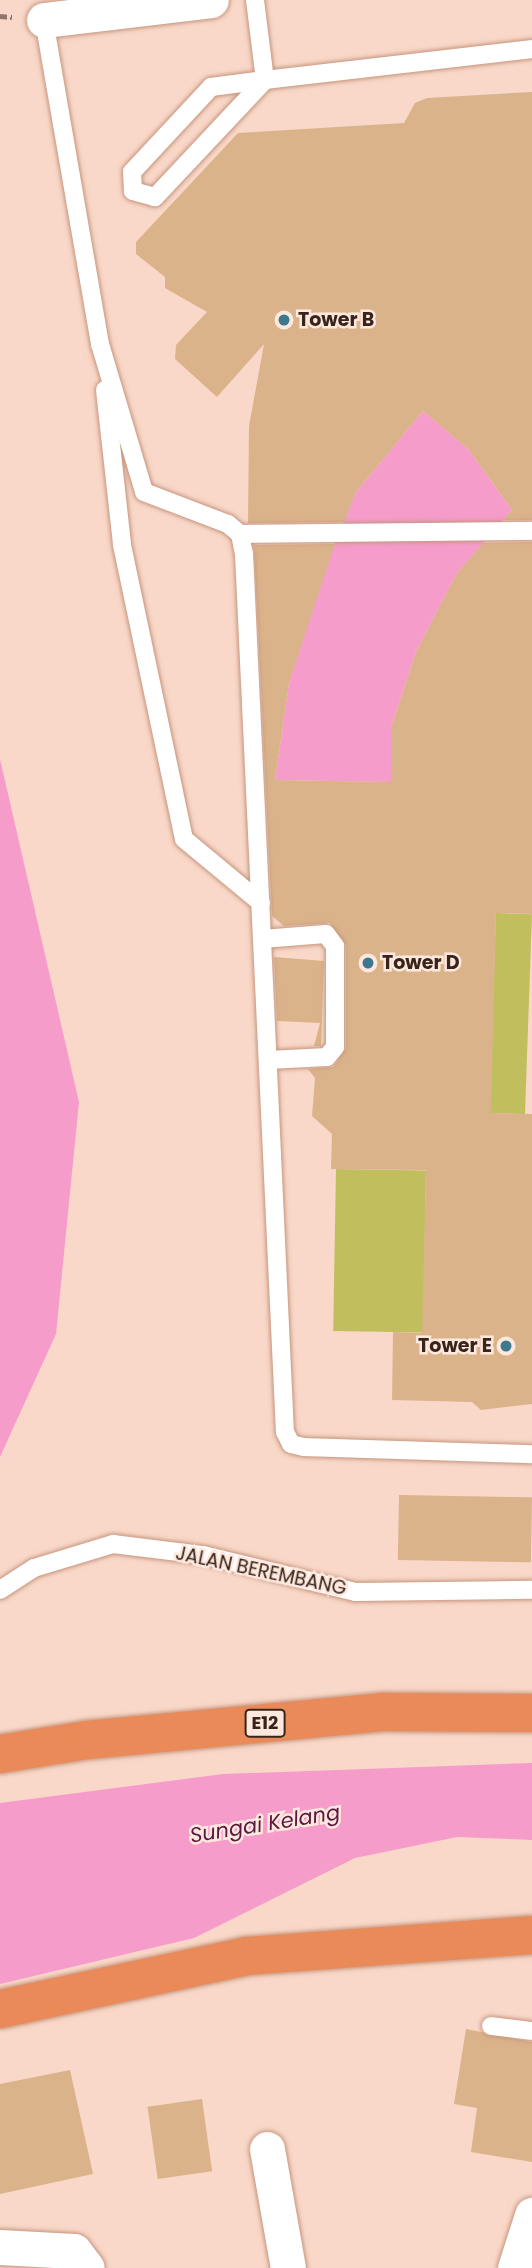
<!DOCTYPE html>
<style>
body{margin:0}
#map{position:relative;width:532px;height:2268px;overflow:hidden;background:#f9d8c9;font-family:Poppins,sans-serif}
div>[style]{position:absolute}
.green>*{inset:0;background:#c1bf5d;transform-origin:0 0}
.water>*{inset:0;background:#f69ccb}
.building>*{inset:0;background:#dab38b;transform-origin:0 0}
.path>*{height:4.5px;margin-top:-2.25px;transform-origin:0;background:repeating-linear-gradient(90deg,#90766a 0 7px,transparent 0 10.5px)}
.roads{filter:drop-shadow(0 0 2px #c7957d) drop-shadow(0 0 2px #c7957d)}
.service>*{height:18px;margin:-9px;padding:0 9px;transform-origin:9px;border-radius:9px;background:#fff}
.minor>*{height:35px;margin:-17.5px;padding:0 17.5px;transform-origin:17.5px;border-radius:17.5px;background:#fff}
.motorway>*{height:38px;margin:-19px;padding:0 19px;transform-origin:19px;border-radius:19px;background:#ea8a58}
.dots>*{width:19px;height:19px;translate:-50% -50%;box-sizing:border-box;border:4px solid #fee8de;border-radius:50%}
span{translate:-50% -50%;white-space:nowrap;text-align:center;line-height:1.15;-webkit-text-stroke:5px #fee8de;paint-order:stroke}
.shield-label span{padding:2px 5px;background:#fee8de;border:2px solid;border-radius:5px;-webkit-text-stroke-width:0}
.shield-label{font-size:18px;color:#38241a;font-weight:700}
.poi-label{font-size:19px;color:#38241a;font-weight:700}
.left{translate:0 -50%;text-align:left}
.right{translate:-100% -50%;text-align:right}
.street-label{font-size:19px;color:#38241a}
.water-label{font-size:21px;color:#5b1740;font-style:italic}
</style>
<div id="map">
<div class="green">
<div style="left:496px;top:913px;width:36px;height:200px;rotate:2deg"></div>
<div style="left:336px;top:1169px;width:90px;height:162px;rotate:1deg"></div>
</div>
<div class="water">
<div style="clip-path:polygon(423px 411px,468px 449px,512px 510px,457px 573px,416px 652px,391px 728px,391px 782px,275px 780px,289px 683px,329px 557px,356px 492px)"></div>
<div style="clip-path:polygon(0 759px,79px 1102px,56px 1334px,0 1457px)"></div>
<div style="clip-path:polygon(532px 1763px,532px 1840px,457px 1837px,355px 1858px,194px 1938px,0 1984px,0 1803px,223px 1774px)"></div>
</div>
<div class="building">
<div style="clip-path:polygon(532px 92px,532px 520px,503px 520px,512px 510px,468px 449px,423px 411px,356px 492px,344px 522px,248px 523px,249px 426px,264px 344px,217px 397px,175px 359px,176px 345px,207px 312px,165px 288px,165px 277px,136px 254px,136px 242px,238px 133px,404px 123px,415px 103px,427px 98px)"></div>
<div style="clip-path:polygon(532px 542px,532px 914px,496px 913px,491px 1113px,532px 1114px,532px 1404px,481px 1410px,472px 1402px,392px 1400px,393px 1332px,422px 1333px,426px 1170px,331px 1169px,332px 1134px,312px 1116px,315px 1078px,308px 1069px,333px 1067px,346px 1048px,346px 946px,330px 923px,284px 926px,272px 916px,254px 545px,335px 544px,289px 683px,275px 780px,391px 782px,391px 728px,416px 652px,457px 573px,483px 543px)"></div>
<div style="clip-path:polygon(274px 957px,324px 961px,321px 1046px,314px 1046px,320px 1023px,277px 1021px)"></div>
<div style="left:399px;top:1495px;width:133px;height:65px;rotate:1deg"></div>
<div style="clip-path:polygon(466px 2029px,532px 2042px,532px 2162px,471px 2152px,477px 2108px,454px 2104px)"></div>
<div style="clip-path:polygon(70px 2070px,93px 2174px,0 2194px,0 2084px)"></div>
<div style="left:202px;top:2099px;width:73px;height:55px;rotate:82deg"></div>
</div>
<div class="path">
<div style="left:0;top:16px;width:12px;rotate:5deg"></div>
</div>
<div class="roads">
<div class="service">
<div style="left:255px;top:0;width:81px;rotate:82.9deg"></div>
<div style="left:265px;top:80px;width:161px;rotate:133.2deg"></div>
<div style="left:155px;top:197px;width:23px;rotate:-165deg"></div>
<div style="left:133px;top:191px;width:19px;rotate:-93deg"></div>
<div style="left:132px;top:172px;width:116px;rotate:-47.1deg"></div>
<div style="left:211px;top:87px;width:54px;rotate:-7.4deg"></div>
<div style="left:265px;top:80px;width:269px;rotate:-6.6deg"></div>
<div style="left:44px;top:20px;width:329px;rotate:80.2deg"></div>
<div style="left:100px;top:344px;width:154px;rotate:73.4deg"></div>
<div style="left:144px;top:492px;width:90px;rotate:20.9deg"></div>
<div style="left:228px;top:524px;width:16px;rotate:40deg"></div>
<div style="left:240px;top:534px;width:20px;rotate:79deg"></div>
<div style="left:244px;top:554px;width:879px;rotate:87.33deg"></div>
<div style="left:285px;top:1432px;width:13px;rotate:63deg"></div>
<div style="left:291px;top:1444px;width:13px;rotate:13deg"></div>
<div style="left:304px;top:1447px;width:228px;rotate:1.8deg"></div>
<div style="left:105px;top:390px;width:156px;rotate:83.7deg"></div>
<div style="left:122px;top:545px;width:300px;rotate:78.1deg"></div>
<div style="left:184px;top:839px;width:100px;rotate:39.7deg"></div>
<div style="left:240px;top:534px;width:292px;rotate:-0.6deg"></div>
<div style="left:262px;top:939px;width:64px;rotate:-4.5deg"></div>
<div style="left:326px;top:934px;width:15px;rotate:53deg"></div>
<div style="left:335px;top:946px;width:101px;rotate:90deg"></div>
<div style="left:335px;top:1047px;width:13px;rotate:129deg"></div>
<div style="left:327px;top:1057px;width:59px;rotate:177.1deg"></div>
<div style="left:0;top:1590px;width:40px;rotate:-32.9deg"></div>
<div style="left:34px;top:1568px;width:83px;rotate:-16.9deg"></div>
<div style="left:113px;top:1544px;width:91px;rotate:7deg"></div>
<div style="left:203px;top:1555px;width:157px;rotate:13.6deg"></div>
<div style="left:356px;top:1592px;width:176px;rotate:-0.7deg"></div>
<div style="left:491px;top:2026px;width:41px;rotate:7deg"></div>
</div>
<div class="minor">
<div style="left:44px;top:20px;width:168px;rotate:-6.8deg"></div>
<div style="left:267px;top:2149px;width:121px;rotate:80deg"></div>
<div style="left:0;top:2247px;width:74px;rotate:3.1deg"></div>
<div style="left:74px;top:2251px;width:21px;rotate:53deg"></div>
<div style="left:515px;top:2268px;width:56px;rotate:-72.2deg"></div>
</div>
<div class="motorway">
<div style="left:0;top:1754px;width:88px;rotate:-9.1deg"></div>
<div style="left:87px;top:1740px;width:299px;rotate:-5.4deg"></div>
<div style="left:385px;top:1712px;width:147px;rotate:0.4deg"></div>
<div style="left:0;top:2009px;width:253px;rotate:-12.1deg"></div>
<div style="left:247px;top:1956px;width:286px;rotate:-4.2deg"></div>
</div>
</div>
<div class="dots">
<div style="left:284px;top:320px;background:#3d7890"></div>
<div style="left:368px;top:963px;background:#3d7890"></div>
<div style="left:506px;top:1346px;background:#3d7890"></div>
</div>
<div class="shield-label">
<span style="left:265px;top:1723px">E12</span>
</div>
<div class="poi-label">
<span class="left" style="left:298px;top:320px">Tower B</span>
<span class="left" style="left:382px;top:963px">Tower D</span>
<span class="right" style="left:492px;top:1346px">Tower E</span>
</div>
<div class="street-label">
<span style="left:261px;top:1571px;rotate:12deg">JALAN BEREMBANG</span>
</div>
<div class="water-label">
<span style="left:265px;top:1824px;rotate:-9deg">Sungai Kelang</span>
</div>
</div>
